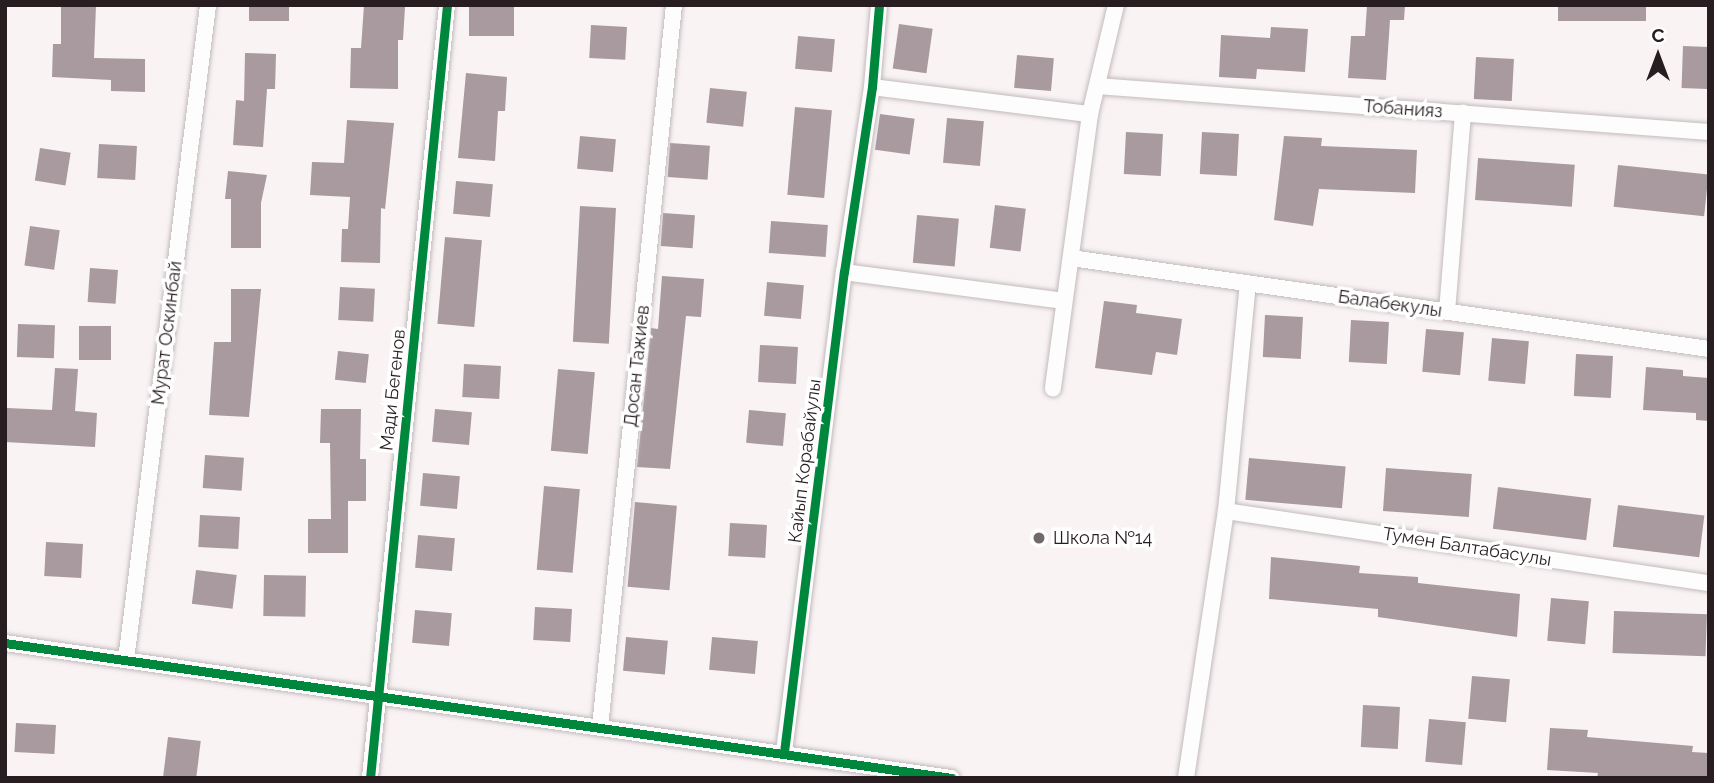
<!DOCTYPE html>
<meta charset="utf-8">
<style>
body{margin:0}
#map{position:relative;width:1714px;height:783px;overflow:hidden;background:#f9f3f4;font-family:Raleway,sans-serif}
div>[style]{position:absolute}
.building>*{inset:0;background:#a89a9f;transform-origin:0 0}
.roads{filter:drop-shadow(0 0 2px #c2babc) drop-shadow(0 0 2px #c2babc)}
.minor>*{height:16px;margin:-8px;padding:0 8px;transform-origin:8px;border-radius:8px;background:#fefdfd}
.cycleway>*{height:9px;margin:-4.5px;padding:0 4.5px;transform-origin:4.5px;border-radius:4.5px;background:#00873e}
.dots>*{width:19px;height:19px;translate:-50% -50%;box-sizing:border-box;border:4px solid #fff;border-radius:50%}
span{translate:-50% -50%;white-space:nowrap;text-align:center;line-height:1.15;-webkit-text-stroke:7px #fff;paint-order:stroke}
.street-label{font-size:18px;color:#281e21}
.poi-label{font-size:18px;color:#281e21}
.left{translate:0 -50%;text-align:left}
.frame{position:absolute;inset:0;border:7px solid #281e21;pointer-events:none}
.north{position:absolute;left:1623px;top:21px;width:70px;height:70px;-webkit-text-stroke:5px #fff;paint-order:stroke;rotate:0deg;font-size:19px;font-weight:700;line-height:28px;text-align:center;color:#281e21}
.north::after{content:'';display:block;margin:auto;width:24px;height:32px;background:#281e21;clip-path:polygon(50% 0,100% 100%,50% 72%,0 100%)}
</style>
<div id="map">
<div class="building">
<div style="clip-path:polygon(61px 5px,96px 5px,94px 58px,145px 59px,145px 92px,111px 91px,111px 80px,52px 77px,53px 44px,61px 44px)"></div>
<div style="left:249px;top:5px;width:40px;height:16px"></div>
<div style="clip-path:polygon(364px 5px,405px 7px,403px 40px,398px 40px,398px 89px,350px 88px,351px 48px,361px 48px)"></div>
<div style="left:469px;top:5px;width:45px;height:31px"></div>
<div style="clip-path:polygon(1367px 5px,1405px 5px,1404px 20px,1390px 20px,1386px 80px,1348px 78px,1351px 36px,1365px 36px)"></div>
<div style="left:1558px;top:5px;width:88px;height:16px"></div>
<div style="left:899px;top:24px;width:34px;height:45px;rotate:8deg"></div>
<div style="left:591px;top:25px;width:36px;height:33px;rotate:3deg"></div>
<div style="clip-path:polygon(1271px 27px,1308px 29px,1305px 72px,1257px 69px,1256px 79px,1219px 77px,1221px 35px,1270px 38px)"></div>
<div style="left:798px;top:36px;width:37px;height:33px;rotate:5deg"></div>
<div style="left:1683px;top:46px;width:26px;height:42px;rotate:2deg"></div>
<div style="clip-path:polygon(245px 53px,276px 54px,275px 89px,267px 89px,263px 147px,233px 145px,236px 100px,244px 101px)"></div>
<div style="left:1017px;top:55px;width:37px;height:33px;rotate:5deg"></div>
<div style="left:1476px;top:57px;width:38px;height:42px;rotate:3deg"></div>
<div style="clip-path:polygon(466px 73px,507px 77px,505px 111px,498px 111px,495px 161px,458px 158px)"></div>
<div style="left:710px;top:88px;width:37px;height:35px;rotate:6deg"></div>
<div style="left:795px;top:107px;width:37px;height:88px;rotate:5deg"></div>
<div style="left:880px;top:114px;width:35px;height:36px;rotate:8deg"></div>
<div style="left:947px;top:118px;width:37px;height:45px;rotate:5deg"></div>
<div style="clip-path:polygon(347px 120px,394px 123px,385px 209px,381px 208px,380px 263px,341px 262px,342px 229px,348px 229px,350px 197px,310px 195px,312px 162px,344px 163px)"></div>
<div style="left:1126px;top:132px;width:37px;height:42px;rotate:3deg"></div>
<div style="left:1202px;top:132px;width:37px;height:42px;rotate:3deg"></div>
<div style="left:580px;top:136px;width:36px;height:33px;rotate:5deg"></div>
<div style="clip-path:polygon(1284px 136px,1322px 138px,1321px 146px,1417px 150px,1415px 193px,1319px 189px,1313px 226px,1274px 220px)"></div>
<div style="left:670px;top:143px;width:40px;height:34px;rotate:4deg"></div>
<div style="left:99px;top:144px;width:38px;height:34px;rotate:3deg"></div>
<div style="left:40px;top:148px;width:31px;height:33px;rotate:9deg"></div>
<div style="left:1478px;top:158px;width:97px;height:42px;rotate:4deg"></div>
<div style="left:1618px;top:165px;width:91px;height:42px;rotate:6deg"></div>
<div style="clip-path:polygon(228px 171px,267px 175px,261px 203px,261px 248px,231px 248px,231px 199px,225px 199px)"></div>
<div style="left:456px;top:181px;width:37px;height:33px;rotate:5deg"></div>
<div style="left:995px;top:205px;width:31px;height:43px;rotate:7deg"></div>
<div style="left:580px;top:206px;width:36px;height:136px;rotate:3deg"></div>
<div style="left:663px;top:213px;width:32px;height:33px;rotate:4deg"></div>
<div style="left:917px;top:215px;width:42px;height:48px;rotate:5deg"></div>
<div style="left:771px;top:221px;width:57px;height:32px;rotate:4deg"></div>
<div style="left:30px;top:226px;width:30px;height:40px;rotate:8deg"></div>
<div style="left:445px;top:237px;width:37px;height:87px;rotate:5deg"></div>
<div style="left:90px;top:268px;width:28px;height:34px;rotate:4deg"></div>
<div style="clip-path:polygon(662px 276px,704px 279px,701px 317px,686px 316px,670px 469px,637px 467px,651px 328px,658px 329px)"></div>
<div style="left:767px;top:282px;width:37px;height:34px;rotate:5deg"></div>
<div style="left:340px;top:287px;width:35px;height:33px;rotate:3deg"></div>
<div style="clip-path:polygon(231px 289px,261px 289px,249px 417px,209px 415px,214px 342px,231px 342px)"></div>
<div style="clip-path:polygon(1104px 301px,1137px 305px,1136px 313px,1182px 319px,1177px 355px,1156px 352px,1152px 375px,1095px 368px)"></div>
<div style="left:1265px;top:315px;width:38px;height:42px;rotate:3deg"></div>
<div style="left:1351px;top:320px;width:38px;height:42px;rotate:3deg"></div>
<div style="left:18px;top:324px;width:37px;height:33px;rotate:2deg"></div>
<div style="left:79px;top:326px;width:32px;height:34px"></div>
<div style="left:1426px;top:329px;width:38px;height:43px;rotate:5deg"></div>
<div style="left:1492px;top:338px;width:37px;height:43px;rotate:5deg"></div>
<div style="left:760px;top:345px;width:38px;height:37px;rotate:3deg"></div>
<div style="left:338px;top:351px;width:31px;height:29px;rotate:6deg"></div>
<div style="left:1576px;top:354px;width:37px;height:42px;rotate:3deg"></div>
<div style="left:464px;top:364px;width:37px;height:33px;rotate:3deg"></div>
<div style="clip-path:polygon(1646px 367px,1683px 370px,1683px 376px,1709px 378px,1709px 421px,1696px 420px,1696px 413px,1643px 410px)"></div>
<div style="clip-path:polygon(55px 368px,78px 369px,75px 411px,97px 413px,95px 447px,5px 442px,7px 408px,52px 410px)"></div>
<div style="left:558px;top:369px;width:37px;height:82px;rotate:5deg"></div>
<div style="clip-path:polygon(321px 409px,361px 409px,360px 459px,366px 459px,366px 501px,348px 501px,348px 553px,308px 553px,308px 519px,331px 519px,330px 443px,320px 443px)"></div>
<div style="left:435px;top:409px;width:37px;height:33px;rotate:5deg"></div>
<div style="left:749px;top:410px;width:37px;height:33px;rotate:5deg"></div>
<div style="left:205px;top:455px;width:39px;height:33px;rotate:4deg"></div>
<div style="left:1249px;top:458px;width:97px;height:42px;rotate:5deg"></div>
<div style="left:1386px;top:468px;width:86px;height:43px;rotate:4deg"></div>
<div style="left:423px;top:473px;width:37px;height:33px;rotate:5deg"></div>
<div style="left:544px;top:486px;width:36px;height:84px;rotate:5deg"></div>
<div style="left:1498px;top:487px;width:94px;height:42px;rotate:7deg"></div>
<div style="left:635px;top:502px;width:42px;height:85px;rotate:5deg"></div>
<div style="left:1618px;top:505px;width:87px;height:42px;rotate:7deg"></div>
<div style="left:200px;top:515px;width:40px;height:32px;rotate:3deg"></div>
<div style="left:730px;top:523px;width:37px;height:33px;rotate:3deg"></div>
<div style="left:418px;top:535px;width:37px;height:33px;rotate:5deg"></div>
<div style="left:46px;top:542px;width:37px;height:34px;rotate:3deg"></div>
<div style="clip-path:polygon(1271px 557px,1360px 566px,1359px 573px,1418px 577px,1418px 583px,1520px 594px,1517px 637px,1378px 617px,1378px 609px,1269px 599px)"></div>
<div style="left:196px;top:570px;width:41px;height:34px;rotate:7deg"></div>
<div style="left:264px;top:575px;width:42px;height:41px;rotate:1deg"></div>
<div style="left:1551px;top:598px;width:38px;height:43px;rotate:5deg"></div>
<div style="left:535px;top:607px;width:37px;height:33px;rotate:3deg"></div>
<div style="left:415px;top:610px;width:37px;height:33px;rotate:5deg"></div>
<div style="left:1614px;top:611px;width:93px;height:42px;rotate:2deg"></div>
<div style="left:626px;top:637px;width:42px;height:34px;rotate:5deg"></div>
<div style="left:712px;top:637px;width:46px;height:33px;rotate:5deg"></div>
<div style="left:1472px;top:676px;width:38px;height:43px;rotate:5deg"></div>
<div style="left:1363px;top:705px;width:37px;height:42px;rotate:3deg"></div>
<div style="left:1429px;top:719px;width:37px;height:43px;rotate:5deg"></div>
<div style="left:16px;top:723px;width:40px;height:29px;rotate:3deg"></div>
<div style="clip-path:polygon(1550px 728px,1588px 730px,1587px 737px,1693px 746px,1692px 752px,1709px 753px,1709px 778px,1597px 778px,1598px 773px,1547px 770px)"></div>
<div style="left:168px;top:737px;width:33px;height:41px;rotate:7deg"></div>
</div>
<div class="roads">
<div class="minor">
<div style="left:1097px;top:86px;width:614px;rotate:4.3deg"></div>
<div style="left:872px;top:87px;width:220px;rotate:7.1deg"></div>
<div style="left:1090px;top:114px;width:277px;rotate:97.7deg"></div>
<div style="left:1090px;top:114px;width:112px;rotate:-76.6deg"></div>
<div style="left:1071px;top:258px;width:644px;rotate:8.12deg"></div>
<div style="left:844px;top:272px;width:222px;rotate:7.5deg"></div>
<div style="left:1447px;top:312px;width:200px;rotate:-85.4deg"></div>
<div style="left:1226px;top:511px;width:488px;rotate:8.5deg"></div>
<div style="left:5px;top:643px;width:956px;rotate:8.12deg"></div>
<div style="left:126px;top:660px;width:660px;rotate:-82.86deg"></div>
<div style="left:600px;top:727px;width:726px;rotate:-84.15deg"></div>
<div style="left:784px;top:752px;width:484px;rotate:-82.9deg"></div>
<div style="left:844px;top:272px;width:187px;rotate:-81.4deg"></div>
<div style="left:872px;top:87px;width:82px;rotate:-85.1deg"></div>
<div style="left:370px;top:778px;width:777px;rotate:-84.31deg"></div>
<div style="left:1186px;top:778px;width:270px;rotate:-81.5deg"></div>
<div style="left:1226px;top:511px;width:228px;rotate:-84.5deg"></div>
</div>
</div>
<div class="cycleway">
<div style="left:5px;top:643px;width:956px;rotate:8.12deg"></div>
<div style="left:784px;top:752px;width:484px;rotate:-82.9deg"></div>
<div style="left:844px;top:272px;width:187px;rotate:-81.4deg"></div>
<div style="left:872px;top:87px;width:82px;rotate:-85.1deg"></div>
<div style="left:370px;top:778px;width:777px;rotate:-84.31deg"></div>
</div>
<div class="dots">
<div style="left:1039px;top:538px;background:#71696b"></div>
</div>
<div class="street-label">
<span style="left:1403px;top:109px;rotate:4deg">Тобанияз</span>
<span style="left:1390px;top:304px;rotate:8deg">Балабекулы</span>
<span style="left:167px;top:333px;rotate:-83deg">Мурат Оскинбай</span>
<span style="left:637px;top:366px;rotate:-84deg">Досан Тажиев</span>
<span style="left:393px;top:390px;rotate:-84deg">Мади Бегенов</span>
<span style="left:805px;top:461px;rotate:-83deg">Кайып Корабайулы</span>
<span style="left:1467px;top:547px;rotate:9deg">Тумен Балтабасулы</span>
</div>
<div class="poi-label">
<span class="left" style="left:1053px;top:538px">Школа №14</span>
</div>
<div class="frame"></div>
<div class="north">С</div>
</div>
